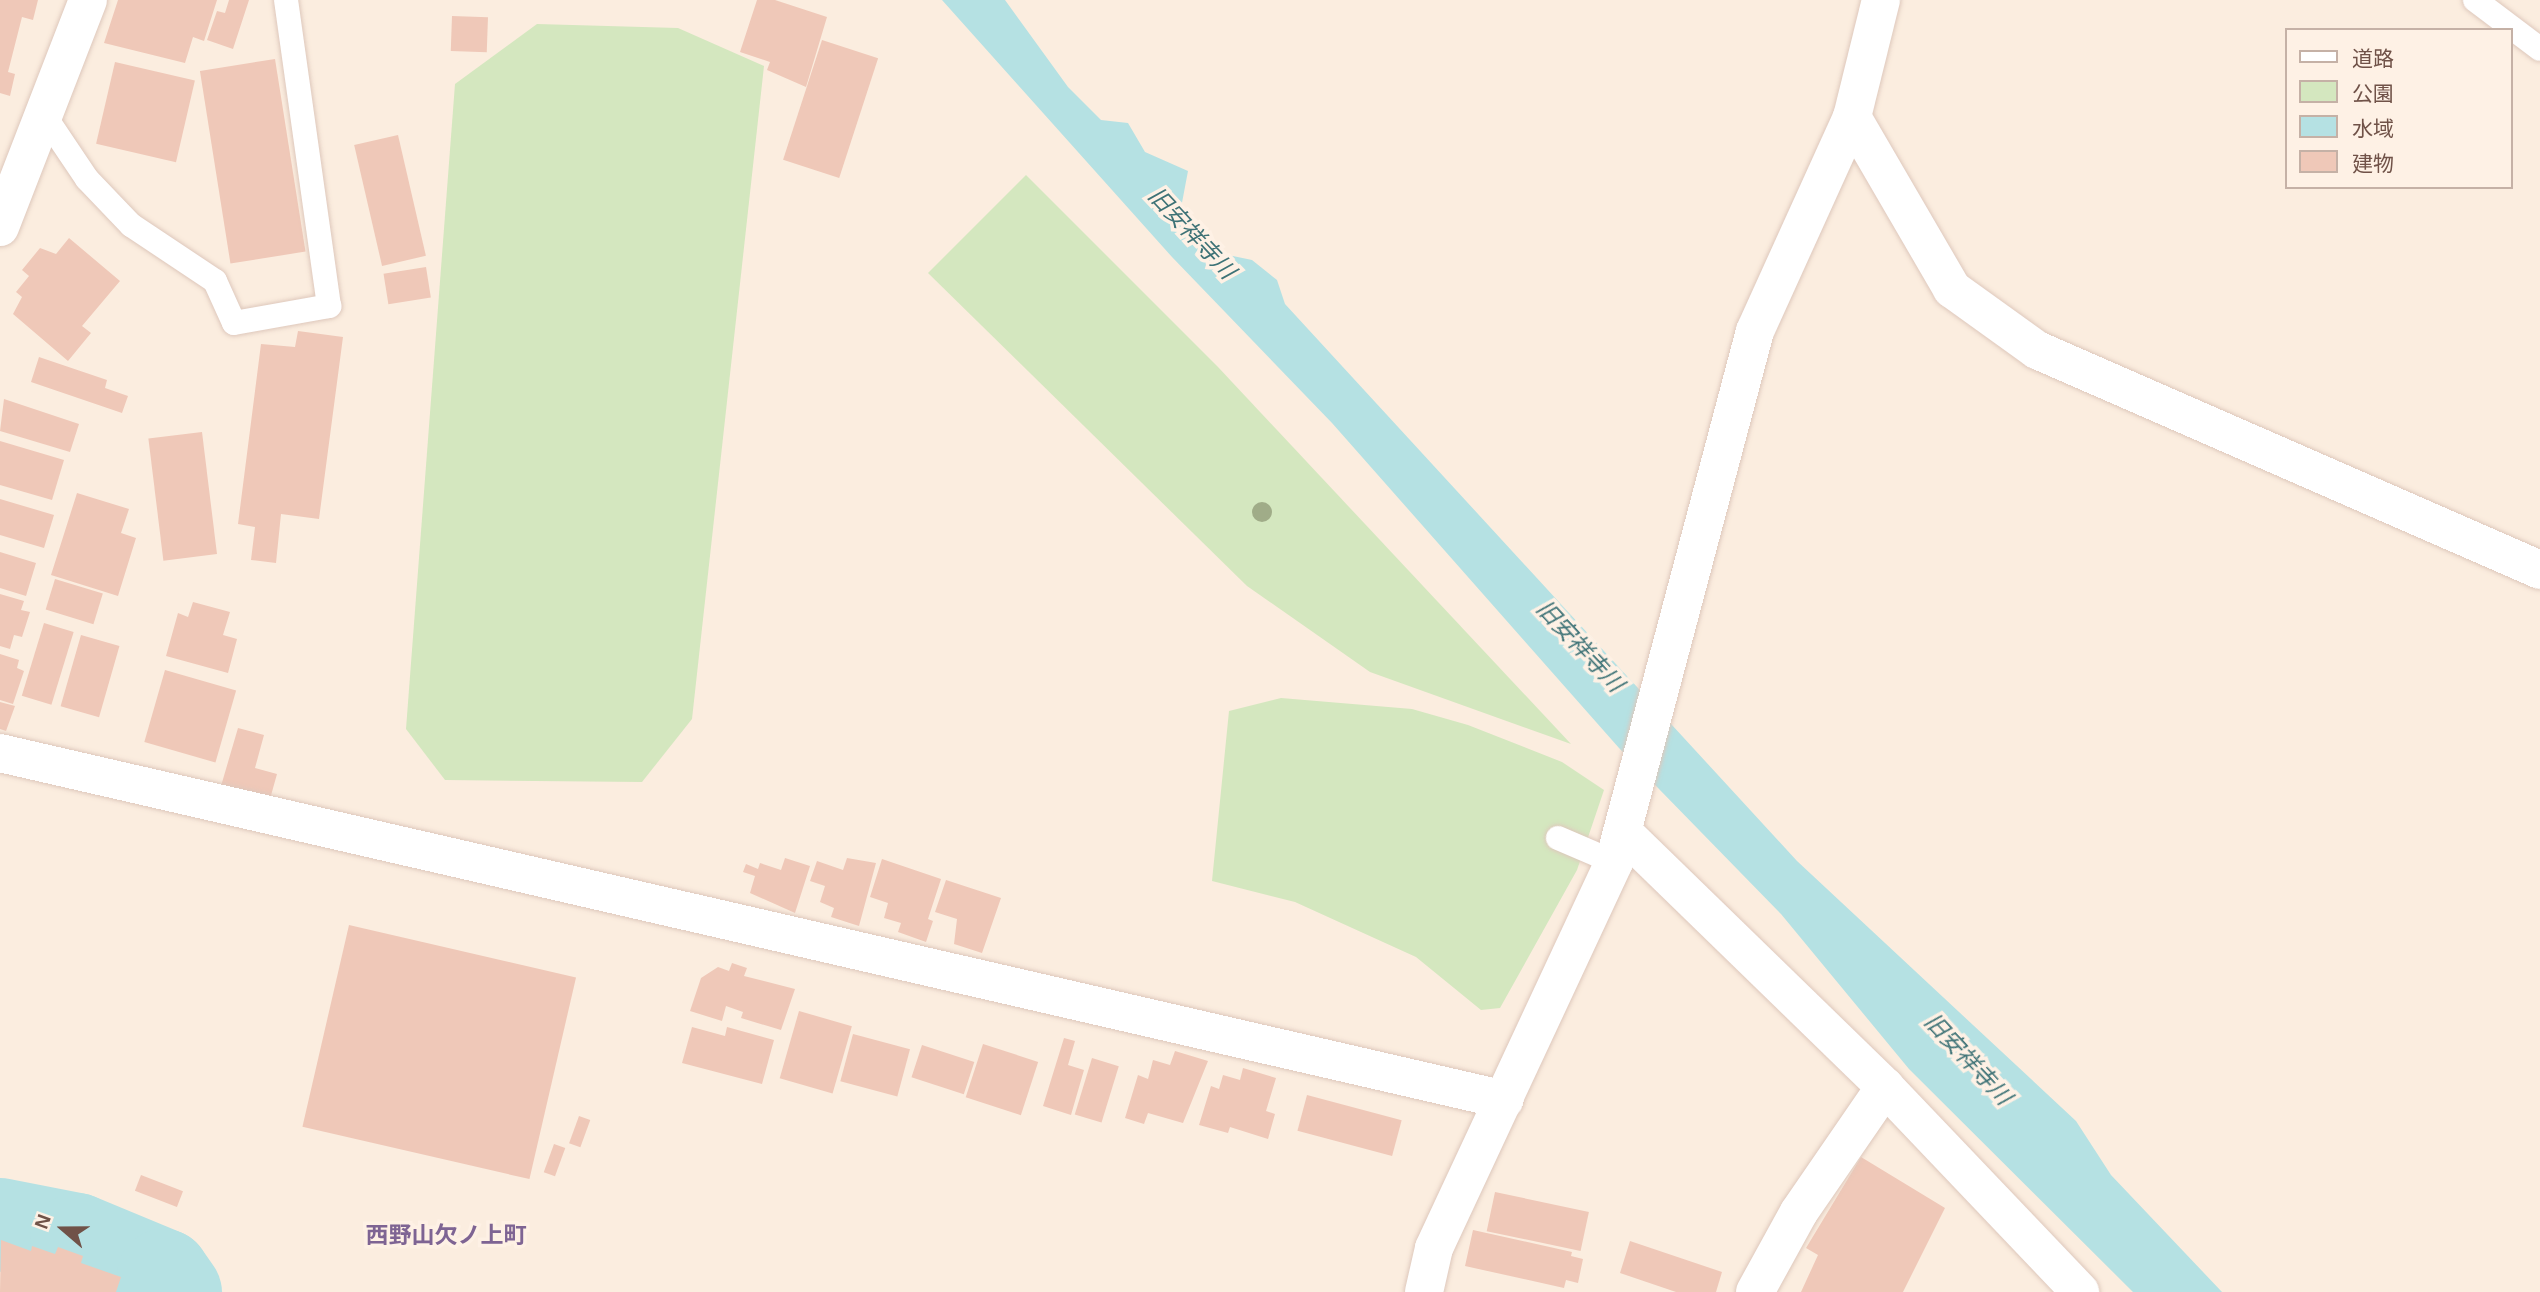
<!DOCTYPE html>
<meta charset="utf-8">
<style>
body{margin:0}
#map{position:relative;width:2540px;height:1292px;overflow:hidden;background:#fbeddf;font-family:Helvetica,"Noto Sans JP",sans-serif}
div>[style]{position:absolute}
.green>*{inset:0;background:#d4e7bf}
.water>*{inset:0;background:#b5e1e3}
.river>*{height:93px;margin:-46.5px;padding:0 46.5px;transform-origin:46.5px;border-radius:46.5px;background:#b5e1e3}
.building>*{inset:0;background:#efc8b8;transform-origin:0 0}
.roads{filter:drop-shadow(0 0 2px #dec8bc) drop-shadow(0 0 2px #dec8bc)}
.lane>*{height:24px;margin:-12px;padding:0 12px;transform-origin:12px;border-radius:12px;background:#fff}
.street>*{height:38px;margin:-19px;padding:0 19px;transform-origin:19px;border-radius:19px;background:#fff}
.trees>*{width:20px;height:20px;margin:-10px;border-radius:50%;background:#a0ac88}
span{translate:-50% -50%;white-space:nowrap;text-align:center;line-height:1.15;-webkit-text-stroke:7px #fef1e5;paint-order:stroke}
.water-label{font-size:23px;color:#3d7276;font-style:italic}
.neighbourhood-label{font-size:23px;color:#7e6493;font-weight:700}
.legend{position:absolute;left:2285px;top:28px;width:228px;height:161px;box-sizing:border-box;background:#fef1e5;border:2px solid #c5b1a6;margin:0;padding:9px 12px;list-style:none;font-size:21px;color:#705248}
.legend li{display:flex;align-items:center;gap:14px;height:35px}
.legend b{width:35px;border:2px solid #c5b1a6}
.north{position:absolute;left:28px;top:1194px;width:70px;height:70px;-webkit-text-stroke:5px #fef1e5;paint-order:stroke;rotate:290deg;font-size:19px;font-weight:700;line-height:28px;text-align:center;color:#705248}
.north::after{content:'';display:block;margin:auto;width:24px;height:32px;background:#705248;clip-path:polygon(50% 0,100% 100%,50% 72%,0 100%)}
</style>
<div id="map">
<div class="green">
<div style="clip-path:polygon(537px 24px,678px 28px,764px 66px,692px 719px,642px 782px,445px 780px,406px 729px,455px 84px)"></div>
<div style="clip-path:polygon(1026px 175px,1218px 367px,1571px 744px,1370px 672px,1247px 586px,928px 273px)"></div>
<div style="clip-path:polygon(1281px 698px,1412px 709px,1468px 725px,1562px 762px,1604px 790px,1577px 870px,1500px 1008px,1481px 1010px,1416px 957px,1295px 902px,1212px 881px,1229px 711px)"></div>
</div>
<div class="water">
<div style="clip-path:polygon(942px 0,1005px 0,1068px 87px,1101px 120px,1128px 123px,1145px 152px,1188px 171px,1181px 208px,1228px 255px,1252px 260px,1277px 280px,1285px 304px,1797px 861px,2076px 1121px,2111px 1175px,2222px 1292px,2133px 1292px,1909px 1069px,1781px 914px,1619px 748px,1332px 423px,1172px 257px)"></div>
</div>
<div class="river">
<div style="left:0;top:1224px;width:77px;rotate:11.2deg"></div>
<div style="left:76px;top:1239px;width:94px;rotate:22.5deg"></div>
<div style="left:163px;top:1275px;width:21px;rotate:55deg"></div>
</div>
<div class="building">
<div style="clip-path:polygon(0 0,38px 0,33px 20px,22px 17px,8px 72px,15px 74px,10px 96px,0 93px)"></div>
<div style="clip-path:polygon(118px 0,217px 0,204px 41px,193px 37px,185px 63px,104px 43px)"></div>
<div style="clip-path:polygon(229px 0,249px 0,233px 49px,207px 40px,217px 11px,225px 13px)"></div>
<div style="clip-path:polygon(757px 0,775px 0,827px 17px,806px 87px,767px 70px,770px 62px,740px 52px)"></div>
<div style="left:452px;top:16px;width:36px;height:35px;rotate:2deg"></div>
<div style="left:822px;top:40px;width:59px;height:126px;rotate:18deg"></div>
<div style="left:275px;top:59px;width:195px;height:76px;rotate:81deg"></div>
<div style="left:115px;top:62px;width:82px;height:84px;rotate:13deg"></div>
<div style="left:398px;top:135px;width:124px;height:45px;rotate:77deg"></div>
<div style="clip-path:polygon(69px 238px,120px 281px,82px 326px,91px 333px,68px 361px,13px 314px,22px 297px,16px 292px,29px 276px,22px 270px,40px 248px,56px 254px)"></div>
<div style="left:426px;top:267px;width:31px;height:43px;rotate:81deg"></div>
<div style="clip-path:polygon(298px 331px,343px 337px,319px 519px,281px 514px,276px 563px,251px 560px,255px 527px,238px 524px,261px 344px,295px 347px)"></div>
<div style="clip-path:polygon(39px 357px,107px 380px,105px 388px,128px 396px,122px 413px,31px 382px)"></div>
<div style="clip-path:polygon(4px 399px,79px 424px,70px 452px,0 431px)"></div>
<div style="left:202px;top:432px;width:123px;height:54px;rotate:83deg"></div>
<div style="clip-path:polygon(0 441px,64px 460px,52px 500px,0 485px)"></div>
<div style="clip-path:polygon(77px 493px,129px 509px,121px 533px,136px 538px,118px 596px,51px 575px)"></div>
<div style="clip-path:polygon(0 499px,54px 515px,44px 548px,0 535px)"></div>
<div style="clip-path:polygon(0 552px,36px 563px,26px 596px,0 588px)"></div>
<div style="left:55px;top:579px;width:50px;height:32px;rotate:17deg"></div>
<div style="clip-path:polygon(0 594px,24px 601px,21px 610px,30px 612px,22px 637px,14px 635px,10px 649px,0 646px)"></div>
<div style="clip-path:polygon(193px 602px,230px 612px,223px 635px,237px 639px,228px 673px,166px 656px,178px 613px,188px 617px)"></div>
<div style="left:44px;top:623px;width:31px;height:76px;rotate:17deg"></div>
<div style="left:81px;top:635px;width:40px;height:74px;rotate:16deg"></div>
<div style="clip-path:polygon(0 654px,19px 660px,17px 668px,24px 671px,13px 704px,0 700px)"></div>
<div style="left:165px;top:670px;width:74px;height:75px;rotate:16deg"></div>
<div style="clip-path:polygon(0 702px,15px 706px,6px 731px,0 729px)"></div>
<div style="clip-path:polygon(238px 728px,264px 735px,255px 768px,277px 774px,270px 799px,221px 786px)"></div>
<div style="clip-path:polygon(785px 858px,810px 866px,795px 913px,750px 893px,755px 876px,743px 872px,746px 864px,758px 869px,760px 863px,781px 870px)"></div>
<div style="clip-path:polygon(847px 858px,876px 863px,859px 926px,831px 917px,834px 908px,820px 902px,825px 886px,810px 881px,817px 861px,843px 870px)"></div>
<div style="clip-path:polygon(882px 859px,941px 879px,928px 919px,933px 921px,926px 942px,898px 932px,901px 923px,884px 918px,888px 903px,870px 897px)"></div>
<div style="clip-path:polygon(946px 880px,1001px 898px,982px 953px,954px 944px,957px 919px,935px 912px)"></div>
<div style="left:349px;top:925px;width:233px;height:207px;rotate:13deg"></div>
<div style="clip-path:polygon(732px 963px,747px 968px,744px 976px,795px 989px,781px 1030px,741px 1018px,743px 1012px,726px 1006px,722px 1021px,690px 1011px,701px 978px,718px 967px,729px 971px)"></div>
<div style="left:799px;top:1011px;width:55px;height:70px;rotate:16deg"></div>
<div style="clip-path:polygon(692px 1027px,725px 1036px,727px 1027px,774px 1040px,762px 1084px,682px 1063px)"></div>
<div style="left:853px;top:1034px;width:59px;height:49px;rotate:15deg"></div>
<div style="clip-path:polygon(1064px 1038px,1075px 1041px,1068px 1065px,1084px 1070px,1071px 1115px,1043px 1106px)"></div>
<div style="left:983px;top:1044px;width:58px;height:56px;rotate:18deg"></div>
<div style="left:922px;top:1045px;width:55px;height:34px;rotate:18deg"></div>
<div style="clip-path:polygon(1175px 1051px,1208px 1061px,1183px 1123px,1148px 1113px,1144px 1124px,1125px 1118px,1138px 1075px,1148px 1079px,1153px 1060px,1170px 1065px)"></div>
<div style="left:1092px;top:1058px;width:28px;height:59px;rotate:17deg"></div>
<div style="clip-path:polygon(1243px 1068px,1276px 1078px,1266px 1111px,1275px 1114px,1268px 1139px,1230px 1127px,1228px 1133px,1199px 1125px,1211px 1086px,1219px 1089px,1223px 1075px,1240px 1080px)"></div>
<div style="left:1307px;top:1095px;width:98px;height:37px;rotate:15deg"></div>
<div style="left:579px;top:1116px;width:12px;height:29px;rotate:20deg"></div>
<div style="left:554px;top:1144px;width:12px;height:30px;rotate:20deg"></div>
<div style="clip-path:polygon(1861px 1157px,1945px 1208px,1903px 1292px,1801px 1292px,1818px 1255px,1806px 1248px)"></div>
<div style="left:141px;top:1175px;width:45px;height:17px;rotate:21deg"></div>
<div style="left:1495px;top:1192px;width:96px;height:40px;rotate:12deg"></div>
<div style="clip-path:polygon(1473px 1230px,1572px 1252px,1571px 1256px,1583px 1259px,1578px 1283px,1566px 1280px,1564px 1288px,1465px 1266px)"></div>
<div style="clip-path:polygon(1px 1240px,31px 1251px,32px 1246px,55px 1254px,58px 1247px,83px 1256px,81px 1263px,121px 1277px,116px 1292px,0 1292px)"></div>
<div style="clip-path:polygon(1630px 1241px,1722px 1272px,1716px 1292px,1676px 1292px,1620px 1273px)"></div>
</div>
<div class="roads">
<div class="lane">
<div style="left:2475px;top:0;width:81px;rotate:37deg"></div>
<div style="left:44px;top:115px;width:77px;rotate:56.1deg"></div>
<div style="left:87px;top:179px;width:64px;rotate:46.3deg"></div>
<div style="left:131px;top:225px;width:101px;rotate:33.7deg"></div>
<div style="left:215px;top:281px;width:46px;rotate:65.7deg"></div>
<div style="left:234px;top:323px;width:97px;rotate:-10.1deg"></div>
<div style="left:329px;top:306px;width:309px;rotate:-98deg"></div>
<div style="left:1558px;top:838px;width:61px;rotate:23.2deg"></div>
</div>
<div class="street">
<div style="left:1852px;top:117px;width:199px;rotate:59.8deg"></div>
<div style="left:1952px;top:289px;width:105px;rotate:35.7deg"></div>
<div style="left:2037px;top:350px;width:549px;rotate:23.62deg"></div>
<div style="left:0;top:227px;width:243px;rotate:-68.8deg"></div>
<div style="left:0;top:753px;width:1544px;rotate:12.98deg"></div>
<div style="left:1624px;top:833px;width:364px;rotate:44.2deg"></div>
<div style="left:1885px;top:1087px;width:283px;rotate:46.4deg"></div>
<div style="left:1424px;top:1292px;width:45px;rotate:-77.2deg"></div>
<div style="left:1434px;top:1248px;width:426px;rotate:-65deg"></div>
<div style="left:1614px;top:862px;width:549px;rotate:-75.13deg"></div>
<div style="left:1755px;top:331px;width:235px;rotate:-65.6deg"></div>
<div style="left:1852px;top:117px;width:121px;rotate:-76.1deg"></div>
<div style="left:1755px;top:1292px;width:91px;rotate:-61.2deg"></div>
<div style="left:1799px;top:1212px;width:152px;rotate:-55.5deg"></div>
</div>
</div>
<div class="trees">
<div style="left:1262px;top:512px"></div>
</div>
<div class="water-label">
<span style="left:1192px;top:233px;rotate:47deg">旧安祥寺川</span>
<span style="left:1580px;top:646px;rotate:47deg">旧安祥寺川</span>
<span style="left:1968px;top:1059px;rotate:47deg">旧安祥寺川</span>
</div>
<div class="neighbourhood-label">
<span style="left:446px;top:1235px">西野山欠ノ上町</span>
</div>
<ul class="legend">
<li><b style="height:9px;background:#fff"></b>道路</li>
<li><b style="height:19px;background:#d4e7bf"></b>公園</li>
<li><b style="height:19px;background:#b5e1e3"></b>水域</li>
<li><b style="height:19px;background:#efc8b8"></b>建物</li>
</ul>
<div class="north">N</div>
</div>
